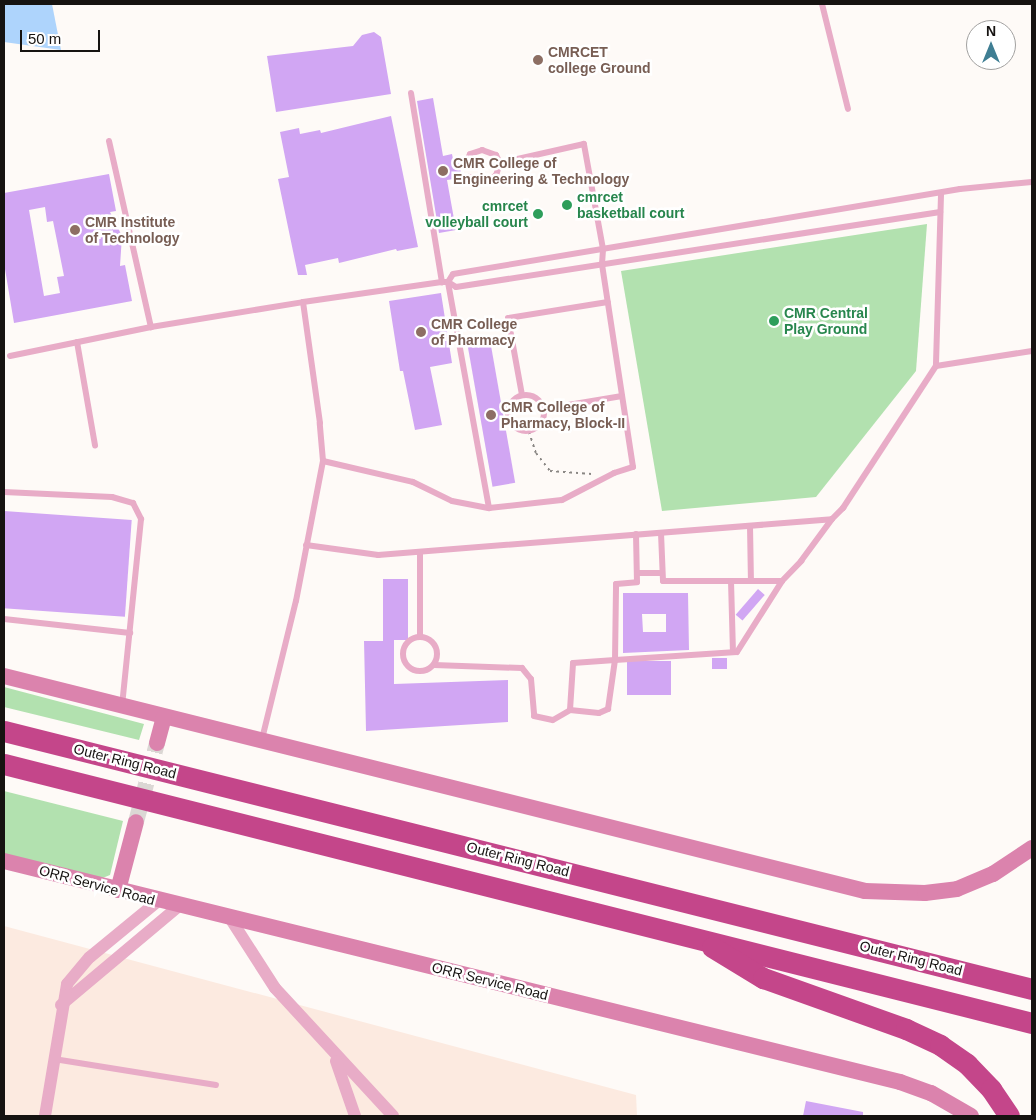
<!DOCTYPE html>
<style>
body{margin:0}
#map{position:relative;width:1036px;height:1120px;overflow:hidden;background:#fefaf7;font-family:Arial,sans-serif}
div>[style]{position:absolute}
.built>*{inset:0;background:#fceae0}
.green>*{inset:0;background:#b2e1af}
.water>*{inset:0;background:#aed4fc}
.building>*{inset:0;background:#d1a6f3;transform-origin:0 0}
.secondary-tunnel>*{height:16px;margin-top:-8px;transform-origin:0;background:repeating-linear-gradient(90deg,#dbd7d4 0 16px,transparent 0 24px)}
.path>*{height:2px;margin-top:-1px;transform-origin:0;background:repeating-linear-gradient(90deg,#8a8784 0 2.5px,transparent 0 6.5px)}
.service>*{height:6px;margin:-3px;padding:0 3px;transform-origin:3px;border-radius:3px;background:#e8acc7}
.service>.ring{margin:-3px;padding:0;box-sizing:content-box;background:none;border:6px solid #e8acc7;border-radius:50%}
.minor>*{height:12px;margin:-6px;padding:0 6px;transform-origin:6px;border-radius:6px;background:#e8acc7}
.secondary>*{height:16px;margin:-8px;padding:0 8px;transform-origin:8px;border-radius:8px;background:#db83ad}
.motorway>*{height:21px;margin:-10.5px;padding:0 10.5px;transform-origin:10.5px;border-radius:10.5px;background:#c4468a}
.dots>*{width:14px;height:14px;translate:-50% -50%;box-sizing:border-box;border:2px solid #fff;border-radius:50%}
span{translate:-50% -50%;white-space:nowrap;text-align:center;line-height:1.15;-webkit-text-stroke:5px #fff;paint-order:stroke}
.education-label{font-size:14px;color:#785e54;font-weight:700}
.left{translate:0 -50%;text-align:left}
.leisure-label{font-size:14px;color:#27864d;font-weight:700}
.right{translate:-100% -50%;text-align:right}
.street-label{font-size:14px;color:#161311}
.frame{position:absolute;inset:0;border:5px solid #161311;pointer-events:none}
.north{position:absolute;left:966px;top:20px;width:50px;height:50px;box-sizing:border-box;background:#fff;border:1px solid #a2a1a0;border-radius:50%;rotate:0deg;font-size:14px;font-weight:700;line-height:20px;text-align:center;color:#161311}
.north::after{content:'';display:block;margin:auto;width:18px;height:22px;background:#3f7e93;clip-path:polygon(50% 0,100% 100%,50% 72%,0 100%)}
.scale{position:absolute;left:20px;top:30px;width:80px;height:22px;box-sizing:border-box;border:2px solid #161311;border-top:0;padding-left:6px;font-size:15px;line-height:18px;white-space:nowrap;color:#161311;-webkit-text-stroke:4px #fff;paint-order:stroke}
</style>
<div id="map">
<div class="built">
<div style="clip-path:polygon(4px 926px,636px 1095px,637px 1116px,4px 1116px)"></div>
</div>
<div class="green">
<div style="clip-path:polygon(927px 224px,916px 371px,816px 497px,662px 511px,621px 271px)"></div>
<div style="clip-path:polygon(4px 687px,144px 724px,139px 740px,4px 707px)"></div>
<div style="clip-path:polygon(4px 791px,123px 821px,110px 875px,100px 879px,4px 855px)"></div>
</div>
<div class="water">
<div style="clip-path:polygon(4px 4px,52px 4px,61px 50px,4px 42px)"></div>
</div>
<div class="building">
<div style="clip-path:polygon(374px 32px,381px 37px,391px 94px,276px 112px,267px 56px,353px 46px,362px 35px)"></div>
<div style="clip-path:polygon(433px 98px,443px 156px,452px 154px,454px 164px,459px 163px,462px 178px,447px 180px,456px 230px,439px 233px,417px 101px)"></div>
<div style="clip-path:polygon(391px 116px,418px 247px,397px 251px,396px 249px,339px 263px,338px 258px,305px 265px,307px 275px,298px 275px,278px 179px,289px 177px,280px 132px,299px 128px,300px 134px,320px 130px,321px 133px)"></div>
<div style="clip-path:polygon(evenodd,109px 174px,116px 211px,110px 212px,122px 236px,120px 266px,125px 265px,132px 301px,14px 323px,4px 263px,4px 193px,109px 174px,45px 207px,47px 222px,53px 221px,64px 276px,57px 277px,60px 293px,44px 296px,29px 210px,45px 207px)"></div>
<div style="clip-path:polygon(441px 293px,452px 363px,430px 367px,442px 425px,415px 430px,403px 371px,400px 371px,389px 301px)"></div>
<div style="left:490px;top:340px;width:145px;height:23px;rotate:80deg"></div>
<div style="left:4px;top:511px;width:128px;height:97px;rotate:4deg"></div>
<div style="clip-path:polygon(383px 579px,408px 579px,408px 640px,394px 640px,394px 684px,508px 680px,508px 722px,366px 731px,364px 641px,383px 641px)"></div>
<div style="left:758px;top:589px;width:9px;height:34px;rotate:41deg"></div>
<div style="clip-path:polygon(evenodd,623px 593px,688px 593px,689px 650px,623px 653px,623px 593px,642px 614px,666px 614px,666px 632px,643px 632px,642px 614px)"></div>
<div style="left:727px;top:658px;width:11px;height:15px;rotate:90deg"></div>
<div style="left:671px;top:661px;width:34px;height:44px;rotate:90deg"></div>
<div style="clip-path:polygon(806px 1101px,863px 1112px,863px 1116px,803px 1116px)"></div>
</div>
<div class="secondary-tunnel">
<div style="left:136px;top:822px;width:82px;rotate:-75.1deg"></div>
</div>
<div class="path">
<div style="left:529px;top:432px;width:22px;rotate:72deg"></div>
<div style="left:536px;top:453px;width:23px;rotate:52deg"></div>
<div style="left:550px;top:471px;width:42px;rotate:4.1deg"></div>
</div>
<div class="service">
<div style="left:822px;top:4px;width:108px;rotate:76.1deg"></div>
<div style="left:411px;top:93px;width:192px;rotate:80.7deg"></div>
<div style="left:109px;top:141px;width:191px;rotate:77.3deg"></div>
<div style="left:464px;top:167px;width:14px;rotate:-65deg"></div>
<div style="left:470px;top:154px;width:13px;rotate:-18deg"></div>
<div style="left:482px;top:150px;width:15px;rotate:20deg"></div>
<div style="left:496px;top:155px;width:9px;rotate:63deg"></div>
<div style="left:500px;top:163px;width:13px;rotate:108deg"></div>
<div style="left:496px;top:175px;width:6px;rotate:141deg"></div>
<div style="left:491px;top:179px;width:12px;rotate:171deg"></div>
<div style="left:479px;top:181px;width:11px;rotate:-158deg"></div>
<div style="left:941px;top:195px;width:171px;rotate:91.7deg"></div>
<div style="left:936px;top:366px;width:97px;rotate:-8.9deg"></div>
<div style="left:77px;top:342px;width:105px;rotate:80.1deg"></div>
<div style="left:10px;top:356px;width:144px;rotate:-11.6deg"></div>
<div style="left:151px;top:327px;width:154px;rotate:-9.3deg"></div>
<div style="left:303px;top:302px;width:140px;rotate:-8.2deg"></div>
<div style="left:442px;top:282px;width:6px"></div>
<div style="left:448px;top:282px;width:9px;rotate:32deg"></div>
<div style="left:456px;top:287px;width:490px;rotate:-8.8deg"></div>
<div class="ring" style="left:508px;top:395px;width:30px;height:30px"></div>
<div style="left:522px;top:395px;width:78px;rotate:-100.3deg"></div>
<div style="left:508px;top:318px;width:101px;rotate:-9.1deg"></div>
<div style="left:544px;top:409px;width:79px;rotate:-9.5deg"></div>
<div style="left:323px;top:461px;width:92px;rotate:13.1deg"></div>
<div style="left:413px;top:482px;width:43px;rotate:26deg"></div>
<div style="left:452px;top:501px;width:38px;rotate:11deg"></div>
<div style="left:489px;top:508px;width:73px;rotate:-6.3deg"></div>
<div style="left:562px;top:500px;width:59px;rotate:-27.4deg"></div>
<div style="left:614px;top:473px;width:20px;rotate:-18deg"></div>
<div style="left:633px;top:467px;width:205px;rotate:-98.7deg"></div>
<div style="left:602px;top:264px;width:15px;rotate:-86deg"></div>
<div style="left:603px;top:249px;width:107px;rotate:-100.3deg"></div>
<div style="left:584px;top:144px;width:86px;rotate:167.3deg"></div>
<div style="left:4px;top:492px;width:108px;rotate:2.7deg"></div>
<div style="left:112px;top:497px;width:22px;rotate:16deg"></div>
<div style="left:133px;top:503px;width:18px;rotate:63deg"></div>
<div style="left:141px;top:519px;width:187px;rotate:95.8deg"></div>
<div style="left:489px;top:508px;width:230px;rotate:-100.3deg"></div>
<div style="left:448px;top:282px;width:9px;rotate:-58deg"></div>
<div style="left:453px;top:274px;width:514px;rotate:-9.52deg"></div>
<div style="left:960px;top:189px;width:72px;rotate:-5.6deg"></div>
<div style="left:750px;top:526px;width:55px;rotate:89deg"></div>
<div style="left:661px;top:533px;width:48px;rotate:87.6deg"></div>
<div style="left:663px;top:581px;width:119px"></div>
<div style="left:306px;top:545px;width:73px;rotate:7.9deg"></div>
<div style="left:378px;top:555px;width:455px;rotate:-4.5deg"></div>
<div style="left:832px;top:519px;width:16px;rotate:-45deg"></div>
<div style="left:843px;top:508px;width:170px;rotate:-56.8deg"></div>
<div style="left:420px;top:552px;width:84px;rotate:90deg"></div>
<div style="left:637px;top:573px;width:25px"></div>
<div style="left:731px;top:581px;width:71px;rotate:88.4deg"></div>
<div style="left:4px;top:619px;width:127px;rotate:6.3deg"></div>
<div class="ring" style="left:403px;top:637px;width:28px;height:28px"></div>
<div style="left:434px;top:665px;width:88px;rotate:2deg"></div>
<div style="left:522px;top:668px;width:14px;rotate:51deg"></div>
<div style="left:531px;top:679px;width:37px;rotate:85deg"></div>
<div style="left:534px;top:716px;width:19px;rotate:12deg"></div>
<div style="left:553px;top:720px;width:20px;rotate:-30deg"></div>
<div style="left:570px;top:710px;width:47px;rotate:-86.3deg"></div>
<div style="left:573px;top:663px;width:42px;rotate:-4.1deg"></div>
<div style="left:615px;top:660px;width:76px;rotate:-89.2deg"></div>
<div style="left:616px;top:584px;width:21px;rotate:-5deg"></div>
<div style="left:637px;top:582px;width:48px;rotate:-91.2deg"></div>
<div style="left:570px;top:710px;width:29px;rotate:6deg"></div>
<div style="left:599px;top:713px;width:10px;rotate:-24deg"></div>
<div style="left:608px;top:709px;width:49px;rotate:-81.9deg"></div>
<div style="left:615px;top:660px;width:122px;rotate:-3.8deg"></div>
<div style="left:737px;top:652px;width:84px;rotate:-57.6deg"></div>
<div style="left:782px;top:581px;width:28px;rotate:-46deg"></div>
<div style="left:801px;top:561px;width:52px;rotate:-53.6deg"></div>
<div style="left:262px;top:739px;width:142px;rotate:-76.2deg"></div>
<div style="left:296px;top:601px;width:143px;rotate:-79.1deg"></div>
<div style="left:323px;top:461px;width:38px;rotate:-95deg"></div>
<div style="left:320px;top:423px;width:122px;rotate:-98deg"></div>
<div style="left:54px;top:1059px;width:164px;rotate:9.1deg"></div>
</div>
<div class="minor">
<div style="left:230px;top:918px;width:83px;rotate:57.3deg"></div>
<div style="left:275px;top:988px;width:174px;rotate:47.3deg"></div>
<div style="left:61px;top:1005px;width:154px;rotate:-40deg"></div>
<div style="left:336px;top:1061px;width:58px;rotate:70.9deg"></div>
<div style="left:45px;top:1116px;width:134px;rotate:-80.5deg"></div>
<div style="left:67px;top:984px;width:35px;rotate:-50deg"></div>
<div style="left:90px;top:957px;width:88px;rotate:-39.5deg"></div>
</div>
<div class="secondary">
<div style="left:4px;top:676px;width:887px;rotate:14.02deg"></div>
<div style="left:865px;top:891px;width:60px;rotate:1.9deg"></div>
<div style="left:925px;top:893px;width:32px;rotate:-7deg"></div>
<div style="left:957px;top:889px;width:39px;rotate:-23deg"></div>
<div style="left:993px;top:874px;width:47px;rotate:-33.7deg"></div>
<div style="left:157px;top:743px;width:27px;rotate:-75deg"></div>
<div style="left:4px;top:861px;width:923px;rotate:13.86deg"></div>
<div style="left:900px;top:1082px;width:33px;rotate:20deg"></div>
<div style="left:931px;top:1093px;width:46px;rotate:29.9deg"></div>
<div style="left:118px;top:890px;width:70px;rotate:-75.2deg"></div>
</div>
<div class="motorway">
<div style="left:4px;top:731px;width:1060px;rotate:14.09deg"></div>
<div style="left:4px;top:764px;width:1060px;rotate:14.14deg"></div>
<div style="left:712px;top:947px;width:60px;rotate:31.3deg"></div>
<div style="left:763px;top:978px;width:152px;rotate:19.6deg"></div>
<div style="left:906px;top:1029px;width:38px;rotate:25deg"></div>
<div style="left:940px;top:1045px;width:33px;rotate:35deg"></div>
<div style="left:967px;top:1064px;width:35px;rotate:46deg"></div>
<div style="left:991px;top:1089px;width:32px;rotate:56deg"></div>
</div>
<div class="dots">
<div style="left:538px;top:60px;background:#8d6e63"></div>
<div style="left:443px;top:171px;background:#8d6e63"></div>
<div style="left:567px;top:205px;background:#2e9e5b"></div>
<div style="left:538px;top:214px;background:#2e9e5b"></div>
<div style="left:75px;top:230px;background:#8d6e63"></div>
<div style="left:774px;top:321px;background:#2e9e5b"></div>
<div style="left:421px;top:332px;background:#8d6e63"></div>
<div style="left:491px;top:415px;background:#8d6e63"></div>
</div>
<div class="education-label">
<span class="left" style="left:548px;top:60px">CMRCET<br>college Ground</span>
<span class="left" style="left:453px;top:171px">CMR College of<br>Engineering &amp; Technology</span>
<span class="left" style="left:85px;top:230px">CMR Institute<br>of Technology</span>
<span class="left" style="left:431px;top:332px">CMR College<br>of Pharmacy</span>
<span class="left" style="left:501px;top:415px">CMR College of<br>Pharmacy, Block-II</span>
</div>
<div class="leisure-label">
<span class="left" style="left:577px;top:205px">cmrcet<br>basketball court</span>
<span class="right" style="left:528px;top:214px">cmrcet<br>volleyball court</span>
<span class="left" style="left:784px;top:321px">CMR Central<br>Play Ground</span>
</div>
<div class="street-label">
<span style="left:125px;top:761px;rotate:14deg">Outer Ring Road</span>
<span style="left:518px;top:859px;rotate:14deg">Outer Ring Road</span>
<span style="left:97px;top:885px;rotate:15deg">ORR Service Road</span>
<span style="left:911px;top:958px;rotate:14deg">Outer Ring Road</span>
<span style="left:490px;top:981px;rotate:14deg">ORR Service Road</span>
</div>
<div class="frame"></div>
<div class="north">N</div>
<div class="scale">50 m</div>
</div>
